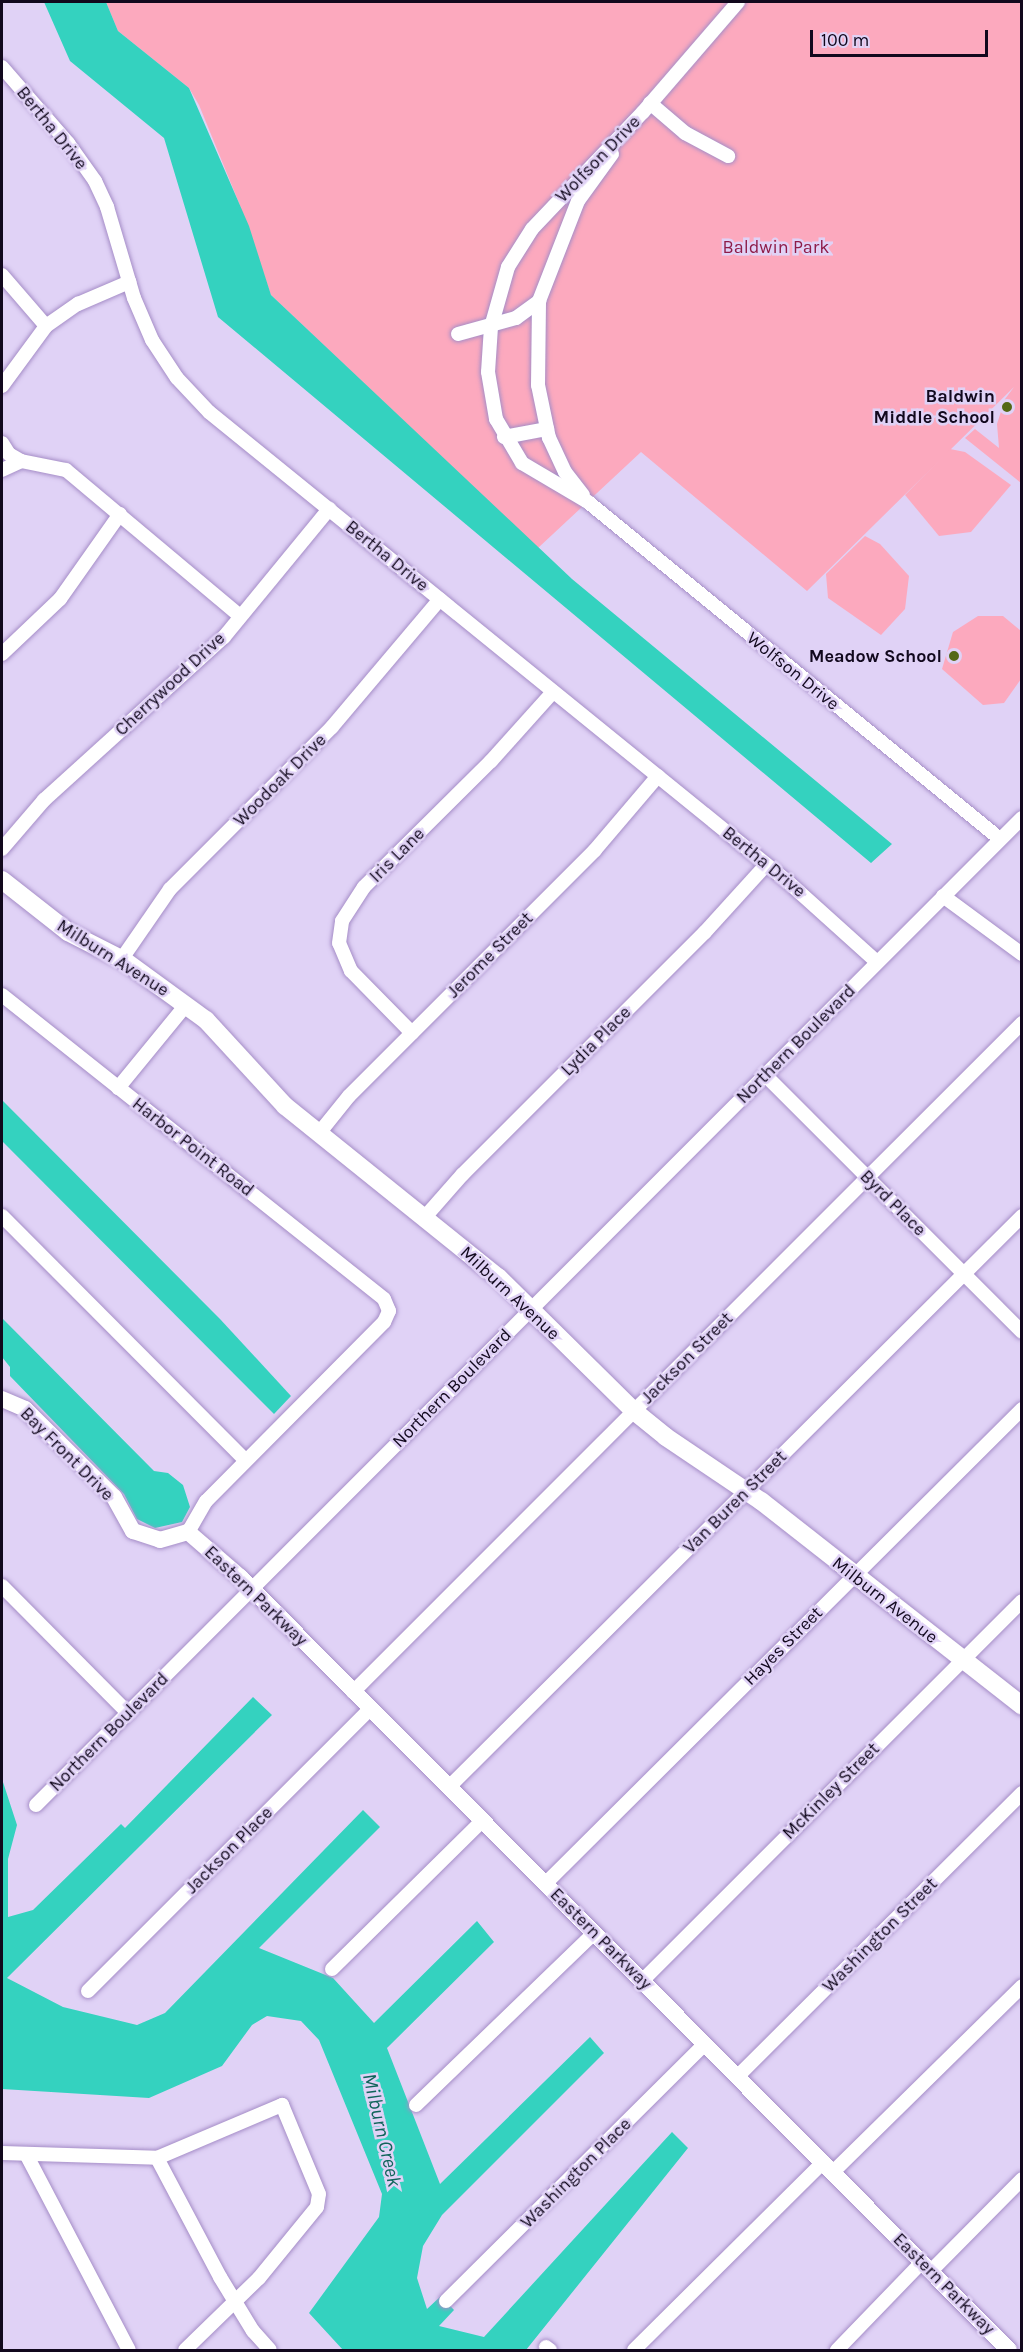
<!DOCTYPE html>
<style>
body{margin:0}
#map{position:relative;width:1023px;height:2352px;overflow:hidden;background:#e0d2f6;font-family:Karla,sans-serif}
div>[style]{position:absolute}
.green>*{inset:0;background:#fca9be}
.water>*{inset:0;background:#34d2bf}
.roads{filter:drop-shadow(0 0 2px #a58dc7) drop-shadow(0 0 2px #a58dc7)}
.minor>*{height:14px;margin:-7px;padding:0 7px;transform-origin:7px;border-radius:7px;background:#fff}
.tertiary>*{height:16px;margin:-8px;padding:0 8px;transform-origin:8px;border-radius:8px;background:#fff}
.secondary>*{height:18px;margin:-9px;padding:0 9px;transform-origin:9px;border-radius:9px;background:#fff}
.dots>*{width:16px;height:16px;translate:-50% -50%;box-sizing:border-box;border:3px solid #e0d2f6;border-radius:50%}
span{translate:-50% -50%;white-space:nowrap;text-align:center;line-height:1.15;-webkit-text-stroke:5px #e0d2f6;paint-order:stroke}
.street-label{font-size:18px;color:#11081d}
.park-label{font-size:18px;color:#8e1b48}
.poi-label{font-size:18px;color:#11081d;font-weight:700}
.right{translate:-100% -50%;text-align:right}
.water-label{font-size:20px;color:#0f645a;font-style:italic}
.frame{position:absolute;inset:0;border:3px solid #11081d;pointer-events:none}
.scale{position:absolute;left:810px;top:30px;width:178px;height:27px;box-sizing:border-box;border:3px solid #11081d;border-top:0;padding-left:8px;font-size:18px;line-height:21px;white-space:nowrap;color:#11081d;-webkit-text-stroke:4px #e0d2f6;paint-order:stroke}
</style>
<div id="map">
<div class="green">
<div style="clip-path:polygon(106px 2px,1021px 2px,1021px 483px,965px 438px,975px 429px,999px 448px,997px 424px,1005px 399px,1014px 387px,807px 591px,641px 452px,538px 548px,271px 295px,239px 203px,199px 105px,189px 88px,118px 31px)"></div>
<div style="clip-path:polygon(950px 449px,965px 452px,1011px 485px,971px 532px,939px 536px,905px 495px)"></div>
<div style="clip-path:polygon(865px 536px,880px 544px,909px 576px,905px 609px,881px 635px,828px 598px,826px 574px)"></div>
<div style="clip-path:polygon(978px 616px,1003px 616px,1021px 631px,1021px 679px,1004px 703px,983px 705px,942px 669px,953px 632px)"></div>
</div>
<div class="water">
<div style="clip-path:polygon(44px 2px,106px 2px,118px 31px,189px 88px,249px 226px,271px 295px,572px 579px,892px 844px,871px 863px,218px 317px,164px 138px,70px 61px)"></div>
<div style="clip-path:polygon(2px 1100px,220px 1319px,291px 1396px,274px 1414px,2px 1141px)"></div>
<div style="clip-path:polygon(2px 1318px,154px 1471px,168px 1473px,183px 1485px,190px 1507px,182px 1522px,155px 1528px,137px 1519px,124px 1494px,10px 1376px,10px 1367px,2px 1357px)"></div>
<div style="clip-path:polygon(253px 1697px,272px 1715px,7px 1978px,63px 2007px,137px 2025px,165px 2013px,363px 1810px,380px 1827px,259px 1948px,333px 1978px,374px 2023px,477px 1921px,494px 1942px,387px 2048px,440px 2184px,590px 2037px,604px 2053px,442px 2215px,423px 2246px,417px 2278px,427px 2309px,441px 2296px,454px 2310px,439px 2326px,484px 2337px,672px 2132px,688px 2148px,526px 2350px,343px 2350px,309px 2313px,379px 2217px,382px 2194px,319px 2040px,301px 2021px,267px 2016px,252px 2025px,222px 2066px,149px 2098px,2px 2089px,2px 1779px,17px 1825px,8px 1859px,8px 1917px,33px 1910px,121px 1824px,125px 1828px)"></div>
</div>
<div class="roads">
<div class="minor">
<div style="left:738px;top:2px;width:145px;rotate:130.8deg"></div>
<div style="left:643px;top:112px;width:161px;rotate:133.5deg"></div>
<div style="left:532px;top:229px;width:45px;rotate:122.3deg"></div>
<div style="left:508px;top:267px;width:62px;rotate:105.8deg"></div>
<div style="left:491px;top:327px;width:45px;rotate:93.8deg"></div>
<div style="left:488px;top:372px;width:48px;rotate:80.3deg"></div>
<div style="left:496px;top:419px;width:51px;rotate:59.4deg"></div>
<div style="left:522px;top:463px;width:77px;rotate:30.6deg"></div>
<div style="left:588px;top:502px;width:532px;rotate:39.28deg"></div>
<div style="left:2px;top:67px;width:101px;rotate:49deg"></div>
<div style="left:68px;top:143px;width:47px;rotate:54.6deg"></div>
<div style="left:95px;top:181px;width:29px;rotate:65deg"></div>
<div style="left:107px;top:207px;width:95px;rotate:73.5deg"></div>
<div style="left:134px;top:298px;width:46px;rotate:66.8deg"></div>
<div style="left:152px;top:340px;width:45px;rotate:56.7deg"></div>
<div style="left:177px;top:378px;width:47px;rotate:46.7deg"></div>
<div style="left:209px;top:412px;width:744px;rotate:39.06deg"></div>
<div style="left:787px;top:881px;width:121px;rotate:42deg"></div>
<div style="left:650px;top:103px;width:46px;rotate:40.6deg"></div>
<div style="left:685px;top:133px;width:49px;rotate:28.1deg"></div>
<div style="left:2px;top:275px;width:67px;rotate:49.2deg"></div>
<div style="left:458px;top:334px;width:60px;rotate:-15.4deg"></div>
<div style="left:516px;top:318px;width:29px;rotate:-36deg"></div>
<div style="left:2px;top:386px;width:74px;rotate:-53.7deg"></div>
<div style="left:46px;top:326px;width:39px;rotate:-35deg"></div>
<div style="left:78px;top:304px;width:56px;rotate:-23.3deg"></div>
<div style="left:504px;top:437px;width:44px;rotate:-10.5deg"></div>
<div style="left:2px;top:443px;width:13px;rotate:58deg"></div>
<div style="left:9px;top:454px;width:14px;rotate:30deg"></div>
<div style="left:2px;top:470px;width:21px;rotate:-25deg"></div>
<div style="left:21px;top:461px;width:46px;rotate:11.3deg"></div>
<div style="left:66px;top:470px;width:227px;rotate:40deg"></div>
<div style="left:583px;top:495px;width:29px;rotate:-128deg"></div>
<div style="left:565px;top:472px;width:38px;rotate:-115deg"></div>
<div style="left:549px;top:438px;width:54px;rotate:-101.7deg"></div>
<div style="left:538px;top:385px;width:84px;rotate:-89.3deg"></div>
<div style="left:539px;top:301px;width:107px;rotate:-68.7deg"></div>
<div style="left:578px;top:201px;width:58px;rotate:-54.1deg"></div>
<div style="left:2px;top:654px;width:80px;rotate:-43.5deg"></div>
<div style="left:60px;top:599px;width:104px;rotate:-54.8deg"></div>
<div style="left:2px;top:849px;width:65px;rotate:-49.4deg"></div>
<div style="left:44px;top:800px;width:243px;rotate:-42.2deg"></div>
<div style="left:224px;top:637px;width:166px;rotate:-50.6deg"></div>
<div style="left:943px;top:896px;width:98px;rotate:36.3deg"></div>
<div style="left:121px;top:960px;width:86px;rotate:-55.4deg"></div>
<div style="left:170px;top:889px;width:229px;rotate:-45deg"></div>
<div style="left:332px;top:727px;width:167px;rotate:-49.8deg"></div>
<div style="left:2px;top:995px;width:488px;rotate:38.5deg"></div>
<div style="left:384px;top:1299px;width:13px;rotate:67deg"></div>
<div style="left:389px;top:1311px;width:12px;rotate:114deg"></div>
<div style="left:384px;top:1322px;width:252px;rotate:134.8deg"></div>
<div style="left:206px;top:1501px;width:36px;rotate:120deg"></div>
<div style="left:412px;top:1033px;width:87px;rotate:-134.5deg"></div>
<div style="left:351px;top:971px;width:30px;rotate:-113deg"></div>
<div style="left:339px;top:943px;width:22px;rotate:-82deg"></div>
<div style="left:342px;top:921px;width:40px;rotate:-57.1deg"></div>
<div style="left:364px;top:887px;width:179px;rotate:-44.8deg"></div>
<div style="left:491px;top:761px;width:93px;rotate:-48.1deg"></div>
<div style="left:765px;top:1075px;width:363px;rotate:45deg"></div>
<div style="left:118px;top:1088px;width:107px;rotate:-50.7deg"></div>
<div style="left:320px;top:1132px;width:46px;rotate:-51.1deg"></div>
<div style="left:349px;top:1096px;width:348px;rotate:-45deg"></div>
<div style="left:595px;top:850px;width:97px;rotate:-49.6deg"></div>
<div style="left:2px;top:1216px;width:344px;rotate:45.1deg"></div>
<div style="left:425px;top:1217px;width:56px;rotate:-48.6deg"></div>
<div style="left:462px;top:1175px;width:344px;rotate:-45deg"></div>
<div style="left:705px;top:932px;width:91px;rotate:-47.7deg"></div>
<div style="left:2px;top:1586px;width:179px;rotate:45.2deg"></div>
<div style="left:353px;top:1692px;width:946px;rotate:-45deg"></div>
<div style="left:449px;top:1787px;width:809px;rotate:-44.9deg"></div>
<div style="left:36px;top:1805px;width:1395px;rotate:-45.03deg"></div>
<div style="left:545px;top:1884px;width:673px;rotate:-44.88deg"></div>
<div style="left:332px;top:1969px;width:211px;rotate:-44.6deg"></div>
<div style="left:642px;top:1981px;width:537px;rotate:-45deg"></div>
<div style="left:88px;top:1991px;width:399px;rotate:-45deg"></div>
<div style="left:738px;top:2076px;width:401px;rotate:-44.9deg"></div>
<div style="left:416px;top:2105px;width:248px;rotate:-44deg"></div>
<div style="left:2px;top:2153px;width:155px;rotate:1.8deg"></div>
<div style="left:157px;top:2158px;width:136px;rotate:-23deg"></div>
<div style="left:282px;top:2105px;width:96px;rotate:67.4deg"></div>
<div style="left:319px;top:2194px;width:13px;rotate:99deg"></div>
<div style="left:317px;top:2207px;width:92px;rotate:129.2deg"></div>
<div style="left:259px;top:2278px;width:103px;rotate:135.8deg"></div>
<div style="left:26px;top:2154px;width:221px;rotate:62.3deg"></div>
<div style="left:157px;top:2158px;width:135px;rotate:62.1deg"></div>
<div style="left:220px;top:2277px;width:63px;rotate:58.6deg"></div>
<div style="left:253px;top:2331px;width:25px;rotate:48deg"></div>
<div style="left:833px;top:2172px;width:265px;rotate:-44.5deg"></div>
<div style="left:931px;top:2271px;width:129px;rotate:-45.3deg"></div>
<div style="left:446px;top:2301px;width:365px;rotate:-44.8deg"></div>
<div style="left:546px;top:2347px;width:5px;rotate:37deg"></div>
<div style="left:634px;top:2350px;width:267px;rotate:-44.8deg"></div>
<div style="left:837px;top:2350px;width:122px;rotate:-46deg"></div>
</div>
<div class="tertiary">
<div style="left:2px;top:1399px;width:25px;rotate:23deg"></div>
<div style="left:25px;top:1409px;width:125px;rotate:44.7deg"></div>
<div style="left:114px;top:1497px;width:39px;rotate:61deg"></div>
<div style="left:133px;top:1531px;width:28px;rotate:18deg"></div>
<div style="left:160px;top:1540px;width:29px;rotate:-16deg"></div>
<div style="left:188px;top:1532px;width:69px;rotate:40.9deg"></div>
<div style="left:240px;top:1577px;width:1090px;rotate:45.15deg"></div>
</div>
<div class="secondary">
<div style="left:2px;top:880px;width:84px;rotate:38.2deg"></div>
<div style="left:68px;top:932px;width:64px;rotate:27deg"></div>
<div style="left:125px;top:961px;width:100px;rotate:36.1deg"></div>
<div style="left:206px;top:1020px;width:117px;rotate:47.4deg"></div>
<div style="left:285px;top:1106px;width:273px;rotate:38.8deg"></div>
<div style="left:498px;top:1277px;width:191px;rotate:44.6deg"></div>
<div style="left:634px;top:1411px;width:41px;rotate:39.1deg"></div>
<div style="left:666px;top:1437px;width:115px;rotate:34deg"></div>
<div style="left:761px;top:1501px;width:332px;rotate:38.1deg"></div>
</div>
</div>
<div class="dots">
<div style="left:1007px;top:407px;background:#536815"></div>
<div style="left:954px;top:656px;background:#536815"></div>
</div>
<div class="street-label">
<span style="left:52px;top:128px;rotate:51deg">Bertha Drive</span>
<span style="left:598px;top:159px;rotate:-46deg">Wolfson Drive</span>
<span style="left:387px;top:556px;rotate:39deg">Bertha Drive</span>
<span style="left:793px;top:671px;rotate:39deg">Wolfson Drive</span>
<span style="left:170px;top:684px;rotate:-43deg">Cherrywood Drive</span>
<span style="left:280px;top:780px;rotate:-45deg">Woodoak Drive</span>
<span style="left:397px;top:855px;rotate:-45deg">Iris Lane</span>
<span style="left:764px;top:862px;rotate:39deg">Bertha Drive</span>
<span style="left:490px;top:955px;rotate:-45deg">Jerome Street</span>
<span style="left:113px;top:958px;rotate:32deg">Milburn Avenue</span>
<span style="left:596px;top:1041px;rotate:-45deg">Lydia Place</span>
<span style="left:796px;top:1044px;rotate:-45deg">Northern Boulevard</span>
<span style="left:193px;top:1147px;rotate:38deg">Harbor Point Road</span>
<span style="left:893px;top:1203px;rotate:45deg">Byrd Place</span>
<span style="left:510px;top:1293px;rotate:43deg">Milburn Avenue</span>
<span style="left:687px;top:1358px;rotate:-45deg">Jackson Street</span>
<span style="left:452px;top:1388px;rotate:-45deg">Northern Boulevard</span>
<span style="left:67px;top:1454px;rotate:45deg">Bay Front Drive</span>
<span style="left:735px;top:1502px;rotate:-45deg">Van Buren Street</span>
<span style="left:256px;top:1596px;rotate:44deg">Eastern Parkway</span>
<span style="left:885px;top:1600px;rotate:38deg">Milburn Avenue</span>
<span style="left:783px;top:1646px;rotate:-45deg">Hayes Street</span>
<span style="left:109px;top:1732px;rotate:-45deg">Northern Boulevard</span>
<span style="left:831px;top:1791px;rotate:-45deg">McKinley Street</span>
<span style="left:229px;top:1850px;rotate:-45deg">Jackson Place</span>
<span style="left:880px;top:1935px;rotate:-45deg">Washington Street</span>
<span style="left:601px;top:1939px;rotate:45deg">Eastern Parkway</span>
<span style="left:576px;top:2173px;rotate:-45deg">Washington Place</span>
<span style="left:944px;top:2284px;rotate:45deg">Eastern Parkway</span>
</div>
<div class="park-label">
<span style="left:776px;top:247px">Baldwin Park</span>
</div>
<div class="poi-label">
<span class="right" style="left:995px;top:407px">Baldwin<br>Middle School</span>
<span class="right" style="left:942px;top:656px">Meadow School</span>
</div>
<div class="water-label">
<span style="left:382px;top:2130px;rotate:77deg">Milburn Creek</span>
</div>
<div class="frame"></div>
<div class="scale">100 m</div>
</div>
